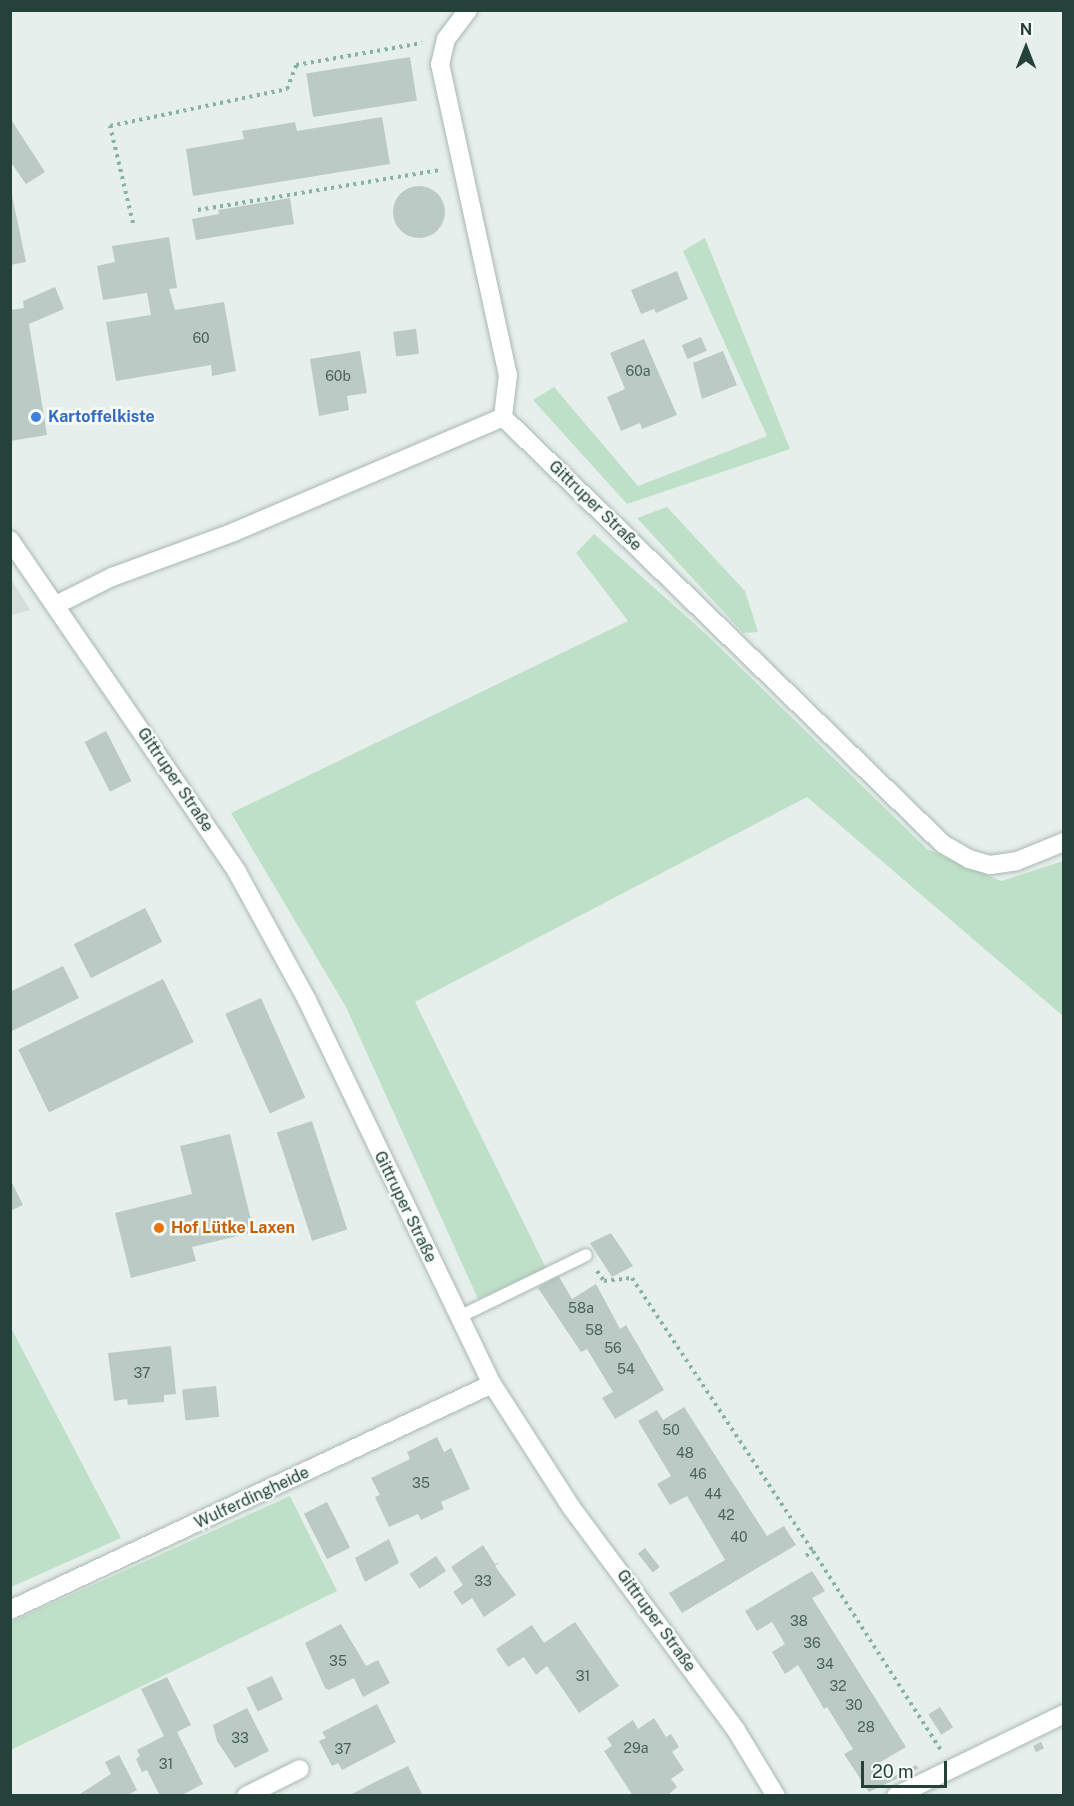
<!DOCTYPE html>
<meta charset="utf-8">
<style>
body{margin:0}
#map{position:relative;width:1074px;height:1806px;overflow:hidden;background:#e6efeb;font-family:"Public Sans",sans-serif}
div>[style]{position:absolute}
.built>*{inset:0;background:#d4dfda}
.green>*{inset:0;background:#bfe0c8}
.building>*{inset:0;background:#bbcac4;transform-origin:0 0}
.round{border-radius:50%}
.path>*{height:4px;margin-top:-2px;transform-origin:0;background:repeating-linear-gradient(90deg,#86b3a5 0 3px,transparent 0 7.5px)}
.roads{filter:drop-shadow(0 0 2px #a8b8b2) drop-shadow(0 0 2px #a8b8b2)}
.lane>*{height:12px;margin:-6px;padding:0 6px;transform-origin:6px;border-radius:6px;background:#fff}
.street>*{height:18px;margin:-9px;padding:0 9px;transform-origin:9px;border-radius:9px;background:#fff}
.secondary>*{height:18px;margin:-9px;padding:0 9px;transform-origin:9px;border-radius:9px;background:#fff}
.dots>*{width:16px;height:16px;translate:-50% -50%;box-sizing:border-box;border:3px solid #f7fbf9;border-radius:50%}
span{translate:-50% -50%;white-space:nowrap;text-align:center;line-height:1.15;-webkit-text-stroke:5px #f7fbf9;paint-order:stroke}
.number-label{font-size:14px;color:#4a645c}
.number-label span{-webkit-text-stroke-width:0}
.shop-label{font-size:16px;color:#366cbe;font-weight:700}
.left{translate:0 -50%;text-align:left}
.street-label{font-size:16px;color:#24423a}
.food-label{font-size:16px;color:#c56008;font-weight:700}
.frame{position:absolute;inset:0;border:12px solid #24423a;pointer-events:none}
.north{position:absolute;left:996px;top:18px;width:60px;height:60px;-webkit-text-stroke:4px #f7fbf9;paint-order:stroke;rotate:0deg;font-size:16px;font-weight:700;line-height:24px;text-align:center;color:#24423a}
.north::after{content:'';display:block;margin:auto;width:21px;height:27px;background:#24423a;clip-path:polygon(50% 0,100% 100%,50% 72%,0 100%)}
.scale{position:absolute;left:861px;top:1761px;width:86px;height:27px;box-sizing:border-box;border:3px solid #24423a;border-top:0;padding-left:8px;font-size:18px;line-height:21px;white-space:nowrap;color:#24423a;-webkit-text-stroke:4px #f7fbf9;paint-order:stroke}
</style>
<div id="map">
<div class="built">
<div style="clip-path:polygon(10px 579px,11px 579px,30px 610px,11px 615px)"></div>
</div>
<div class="green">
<div style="clip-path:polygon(705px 238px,790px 449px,627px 504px,533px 400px,554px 387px,638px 486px,767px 436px,683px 251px)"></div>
<div style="clip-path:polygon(667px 507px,745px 591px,758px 632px,743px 633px,637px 518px)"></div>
<div style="clip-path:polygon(594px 534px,707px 635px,927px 849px,1001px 881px,1063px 861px,1063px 1016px,807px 797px,415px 1002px,546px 1268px,478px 1299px,346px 1007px,231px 813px,628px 621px,576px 553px)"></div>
<div style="clip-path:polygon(11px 1328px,121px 1538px,11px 1587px,10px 1587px)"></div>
<div style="clip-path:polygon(290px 1496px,337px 1591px,11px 1750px,11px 1622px)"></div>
</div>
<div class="building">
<div style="left:410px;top:57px;width:44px;height:105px;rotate:81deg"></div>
<div style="clip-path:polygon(382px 117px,390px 164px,193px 196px,186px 149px,244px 139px,242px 131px,295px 122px,297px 131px)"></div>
<div style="clip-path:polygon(10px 118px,45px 172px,26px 184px,10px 161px)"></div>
<div class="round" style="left:393px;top:186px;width:52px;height:52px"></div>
<div style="clip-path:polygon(10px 186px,26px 262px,10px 265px)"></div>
<div style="clip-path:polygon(290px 198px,294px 224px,196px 240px,192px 219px,219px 214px,218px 210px)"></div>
<div style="clip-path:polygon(169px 237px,177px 288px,169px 289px,175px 310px,224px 302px,236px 371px,212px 376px,211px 365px,116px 381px,106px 322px,151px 315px,147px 293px,103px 300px,97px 266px,115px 262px,112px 246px)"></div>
<div style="clip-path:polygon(677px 271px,688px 299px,656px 313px,654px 309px,641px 314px,631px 290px)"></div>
<div style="clip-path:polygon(55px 287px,64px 309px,29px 324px,47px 435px,10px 441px,10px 310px,24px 308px,23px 301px)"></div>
<div style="left:416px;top:329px;width:25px;height:23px;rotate:83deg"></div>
<div style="left:701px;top:337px;width:15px;height:21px;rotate:67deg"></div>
<div style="clip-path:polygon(644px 339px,677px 415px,642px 429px,640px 423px,621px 431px,607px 397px,625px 389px,610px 353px)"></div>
<div style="clip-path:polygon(360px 351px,367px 393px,347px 396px,349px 410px,319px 416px,310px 359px)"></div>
<div style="clip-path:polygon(723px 351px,737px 385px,702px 399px,693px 363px)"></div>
<div style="left:106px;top:731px;width:56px;height:24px;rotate:63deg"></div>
<div style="left:145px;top:908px;width:38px;height:80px;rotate:63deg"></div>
<div style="clip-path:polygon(63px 966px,79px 998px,10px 1032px,10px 992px)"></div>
<div style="left:163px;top:979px;width:70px;height:161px;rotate:64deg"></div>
<div style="left:261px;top:998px;width:109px;height:39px;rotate:66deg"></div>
<div style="left:312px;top:1121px;width:114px;height:37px;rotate:72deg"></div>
<div style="clip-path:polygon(230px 1134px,254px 1232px,192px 1247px,196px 1261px,131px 1278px,115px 1213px,192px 1194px,180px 1146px)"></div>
<div style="clip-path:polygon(10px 1179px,23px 1205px,10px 1211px)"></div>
<div style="clip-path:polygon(611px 1233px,633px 1266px,612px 1277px,590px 1243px)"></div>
<div style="clip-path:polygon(558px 1275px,572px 1299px,596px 1284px,620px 1329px,626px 1325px,664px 1390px,615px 1419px,602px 1398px,613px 1392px,587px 1349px,581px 1352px,538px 1288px)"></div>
<div style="clip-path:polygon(171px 1346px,176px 1394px,164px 1395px,164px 1402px,128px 1405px,127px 1399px,114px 1401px,108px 1353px)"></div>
<div style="left:216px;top:1386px;width:31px;height:34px;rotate:84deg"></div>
<div style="clip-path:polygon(684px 1407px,767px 1536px,784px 1526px,796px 1545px,682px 1613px,669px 1593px,725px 1560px,687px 1496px,670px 1505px,657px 1484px,671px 1476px,638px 1421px,657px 1410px,663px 1420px)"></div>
<div style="clip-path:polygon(437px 1437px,444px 1452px,451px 1448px,470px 1489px,441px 1502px,444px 1509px,421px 1520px,418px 1514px,389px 1527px,375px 1497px,380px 1495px,371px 1478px,410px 1459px,407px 1452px)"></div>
<div style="left:327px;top:1502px;width:51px;height:26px;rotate:63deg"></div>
<div style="clip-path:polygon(389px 1539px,399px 1563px,365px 1582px,355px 1558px)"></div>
<div style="clip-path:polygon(483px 1545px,495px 1564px,500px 1562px,495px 1566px,516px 1595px,484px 1617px,472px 1598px,462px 1605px,453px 1592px,463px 1585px,451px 1567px)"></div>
<div style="left:645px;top:1548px;width:24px;height:9px;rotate:52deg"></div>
<div style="left:436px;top:1556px;width:18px;height:32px;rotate:56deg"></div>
<div style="clip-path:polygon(812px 1571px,825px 1591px,812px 1598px,906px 1747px,877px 1764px,887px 1780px,916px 1765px,919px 1768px,869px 1792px,844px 1754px,853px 1749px,827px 1707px,824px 1709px,798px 1665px,785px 1674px,772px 1652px,785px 1644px,772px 1622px,757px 1631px,745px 1611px)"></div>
<div style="clip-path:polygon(575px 1622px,619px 1686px,579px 1713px,547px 1666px,536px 1675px,524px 1657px,508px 1667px,496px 1649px,532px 1625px,544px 1643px)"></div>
<div style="clip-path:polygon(341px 1624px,366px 1666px,378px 1660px,390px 1683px,363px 1697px,354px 1678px,329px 1690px,325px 1688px,305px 1643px)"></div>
<div style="left:272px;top:1676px;width:26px;height:28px;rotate:65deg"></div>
<div style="clip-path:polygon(167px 1677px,191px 1725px,177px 1732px,203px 1784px,180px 1796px,160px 1796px,147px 1770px,142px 1772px,136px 1759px,140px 1756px,137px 1750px,164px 1736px,141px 1689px)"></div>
<div style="clip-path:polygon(377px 1704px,396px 1742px,342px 1770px,338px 1763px,332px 1766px,319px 1741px,326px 1738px,322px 1732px)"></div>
<div style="left:940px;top:1707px;width:24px;height:14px;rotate:57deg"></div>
<div style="clip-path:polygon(247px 1708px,269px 1751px,235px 1768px,217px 1741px,213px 1725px)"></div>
<div style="clip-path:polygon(654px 1718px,666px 1737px,671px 1734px,679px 1747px,672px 1752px,684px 1770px,671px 1779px,677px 1787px,669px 1794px,633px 1796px,604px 1751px,612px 1746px,607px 1738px,633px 1720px,638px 1729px)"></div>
<div style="left:1041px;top:1742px;width:7px;height:9px;rotate:63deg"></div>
<div style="clip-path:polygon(119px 1755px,137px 1790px,126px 1796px,77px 1796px,111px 1774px,105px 1762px)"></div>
<div style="clip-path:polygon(408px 1766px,423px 1796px,348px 1796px,377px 1781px)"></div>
</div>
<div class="path">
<div style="left:198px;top:210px;width:245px;rotate:-9.4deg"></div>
<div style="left:133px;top:223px;width:100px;rotate:-103.3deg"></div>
<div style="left:110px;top:126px;width:181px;rotate:-11.8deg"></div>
<div style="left:287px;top:89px;width:26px;rotate:-69deg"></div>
<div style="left:296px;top:65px;width:128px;rotate:-9.9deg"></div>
<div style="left:597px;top:1271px;width:12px;rotate:55deg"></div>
<div style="left:604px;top:1281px;width:28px;rotate:-6deg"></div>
<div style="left:632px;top:1278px;width:328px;rotate:56.5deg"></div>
<div style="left:806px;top:1556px;width:9px;rotate:-36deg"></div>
<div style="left:813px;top:1551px;width:237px;rotate:57.3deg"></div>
</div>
<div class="roads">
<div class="lane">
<div style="left:459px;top:1317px;width:141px;rotate:-26deg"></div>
</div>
<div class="street">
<div style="left:468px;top:10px;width:36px;rotate:127deg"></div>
<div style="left:446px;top:39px;width:26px;rotate:103deg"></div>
<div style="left:440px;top:64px;width:318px;rotate:77.7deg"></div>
<div style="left:508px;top:375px;width:42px;rotate:96.8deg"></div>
<div style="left:56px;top:605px;width:63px;rotate:-26.6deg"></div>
<div style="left:112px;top:577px;width:130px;rotate:-20.2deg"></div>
<div style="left:234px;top:532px;width:293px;rotate:-23.1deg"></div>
<div style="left:503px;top:417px;width:613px;rotate:44.14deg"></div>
<div style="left:943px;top:844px;width:30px;rotate:30deg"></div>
<div style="left:969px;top:859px;width:22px;rotate:16deg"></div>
<div style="left:990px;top:865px;width:27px;rotate:-8deg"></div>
<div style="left:1017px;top:861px;width:51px;rotate:-22deg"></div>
<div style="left:10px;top:1610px;width:532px;rotate:-25.12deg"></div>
<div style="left:246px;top:1796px;width:60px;rotate:-26.6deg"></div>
<div style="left:896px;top:1796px;width:187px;rotate:-26deg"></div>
</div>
<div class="secondary">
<div style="left:10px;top:540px;width:402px;rotate:55.6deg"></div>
<div style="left:237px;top:872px;width:146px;rotate:61.3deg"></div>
<div style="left:307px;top:1000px;width:426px;rotate:64.3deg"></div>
<div style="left:492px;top:1384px;width:146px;rotate:57.3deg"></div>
<div style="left:571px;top:1507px;width:277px;rotate:53.5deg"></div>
<div style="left:736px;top:1730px;width:77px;rotate:58.8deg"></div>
</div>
</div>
<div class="dots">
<div style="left:36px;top:417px;background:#3f7fe0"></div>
<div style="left:159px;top:1228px;background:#e8710a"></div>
</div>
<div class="number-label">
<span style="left:201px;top:338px">60</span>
<span style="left:638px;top:371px">60a</span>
<span style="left:338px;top:376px">60b</span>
<span style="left:581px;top:1308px">58a</span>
<span style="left:594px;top:1330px">58</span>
<span style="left:613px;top:1348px">56</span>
<span style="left:626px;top:1369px">54</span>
<span style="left:142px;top:1373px">37</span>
<span style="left:671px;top:1430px">50</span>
<span style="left:685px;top:1453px">48</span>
<span style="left:698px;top:1474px">46</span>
<span style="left:421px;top:1483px">35</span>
<span style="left:713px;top:1494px">44</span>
<span style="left:726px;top:1515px">42</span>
<span style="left:739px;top:1537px">40</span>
<span style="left:483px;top:1581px">33</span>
<span style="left:799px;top:1621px">38</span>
<span style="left:812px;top:1643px">36</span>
<span style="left:338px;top:1661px">35</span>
<span style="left:825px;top:1664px">34</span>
<span style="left:583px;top:1676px">31</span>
<span style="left:838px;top:1686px">32</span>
<span style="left:854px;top:1705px">30</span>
<span style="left:866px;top:1727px">28</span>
<span style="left:240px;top:1738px">33</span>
<span style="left:636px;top:1748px">29a</span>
<span style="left:343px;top:1749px">37</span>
<span style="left:166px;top:1764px">31</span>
</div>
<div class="shop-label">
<span class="left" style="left:48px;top:417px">Kartoffelkiste</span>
</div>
<div class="street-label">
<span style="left:595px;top:506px;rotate:44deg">Gittruper Straße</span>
<span style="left:175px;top:780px;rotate:56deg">Gittruper Straße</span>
<span style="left:405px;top:1207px;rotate:64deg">Gittruper Straße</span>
<span style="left:252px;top:1498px;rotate:-25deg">Wulferdingheide</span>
<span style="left:656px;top:1621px;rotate:54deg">Gittruper Straße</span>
</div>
<div class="food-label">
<span class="left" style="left:171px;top:1228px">Hof Lütke Laxen</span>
</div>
<div class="frame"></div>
<div class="north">N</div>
<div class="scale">20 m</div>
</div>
